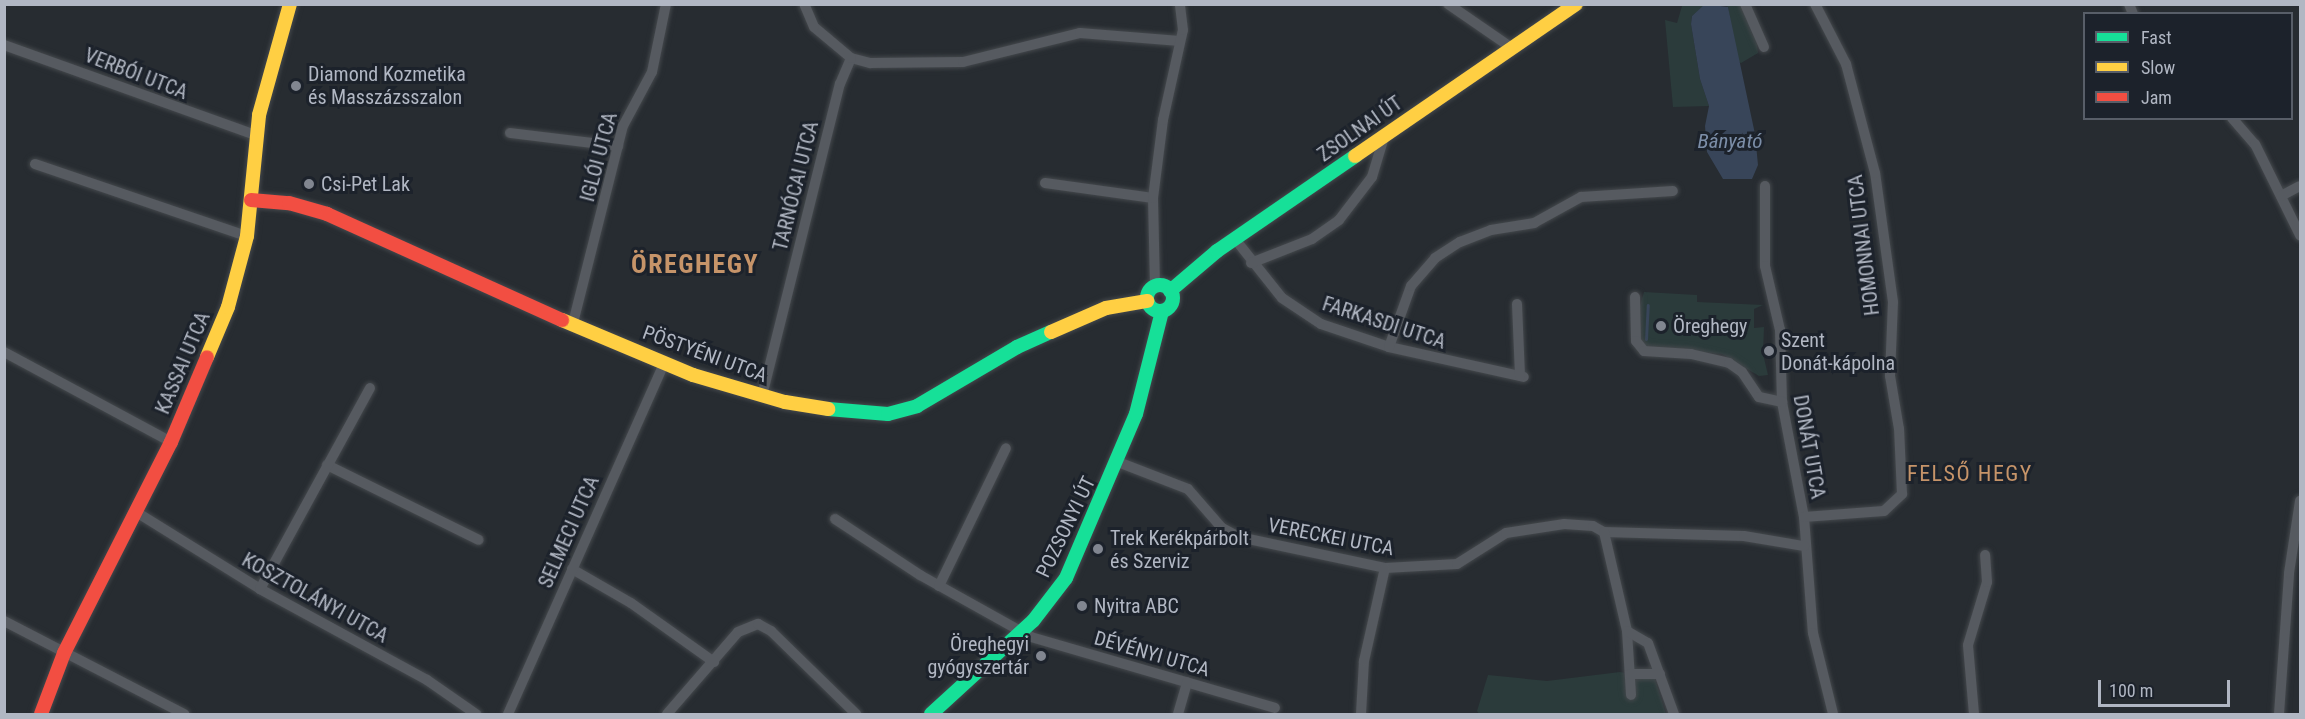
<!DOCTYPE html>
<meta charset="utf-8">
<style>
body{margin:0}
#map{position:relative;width:2305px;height:719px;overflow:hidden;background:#272c31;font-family:"Roboto Condensed",sans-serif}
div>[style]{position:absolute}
.green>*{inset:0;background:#2b3b3b}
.water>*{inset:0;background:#384559}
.stream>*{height:3px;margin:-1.5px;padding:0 1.5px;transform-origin:1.5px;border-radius:1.5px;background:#384559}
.roads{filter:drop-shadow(0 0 2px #44484c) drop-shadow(0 0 2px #44484c)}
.street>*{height:10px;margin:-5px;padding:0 5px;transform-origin:5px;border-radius:5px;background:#565a60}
.fast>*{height:14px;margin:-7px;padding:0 7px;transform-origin:7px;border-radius:7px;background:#16e098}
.fast>.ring{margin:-7px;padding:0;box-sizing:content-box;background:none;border:14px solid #16e098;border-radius:50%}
.slow>*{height:14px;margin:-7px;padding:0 7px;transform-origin:7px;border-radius:7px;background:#ffcf43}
.jam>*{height:14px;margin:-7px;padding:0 7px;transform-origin:7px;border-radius:7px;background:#f24e42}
.dots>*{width:16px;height:16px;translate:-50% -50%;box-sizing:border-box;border:3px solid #1c222b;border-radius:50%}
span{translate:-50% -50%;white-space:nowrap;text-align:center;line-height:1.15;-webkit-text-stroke:6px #1c222b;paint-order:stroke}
.street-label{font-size:20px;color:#b1b7c3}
.poi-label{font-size:20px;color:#b1b7c3}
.left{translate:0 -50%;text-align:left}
.right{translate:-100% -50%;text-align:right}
.water-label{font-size:21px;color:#7c8ea8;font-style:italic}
.quarter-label{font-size:22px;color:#c69469;letter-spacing:1.5px}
.district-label{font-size:26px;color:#c69469;font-weight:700;letter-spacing:1.5px}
.frame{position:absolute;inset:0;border:6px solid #b1b7c3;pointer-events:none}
.legend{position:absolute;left:2083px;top:12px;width:210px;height:108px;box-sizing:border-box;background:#1c222b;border:2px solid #585e68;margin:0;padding:8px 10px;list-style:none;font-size:18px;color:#b1b7c3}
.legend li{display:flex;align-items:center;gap:12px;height:30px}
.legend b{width:30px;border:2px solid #585e68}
.scale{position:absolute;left:2098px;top:680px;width:132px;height:27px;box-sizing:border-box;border:3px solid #b1b7c3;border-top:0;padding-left:8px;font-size:18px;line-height:21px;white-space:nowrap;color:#b1b7c3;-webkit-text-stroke:4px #1c222b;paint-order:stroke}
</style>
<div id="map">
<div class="green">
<div style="clip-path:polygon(1705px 5px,1692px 16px,1691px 24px,1700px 79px,1709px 106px,1673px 107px,1665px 20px,1677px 23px,1682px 6px)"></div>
<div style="clip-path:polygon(1724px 5px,1741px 5px,1756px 36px,1758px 53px,1741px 63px,1737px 61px,1728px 7px)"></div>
<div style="clip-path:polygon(1644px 292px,1697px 295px,1697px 302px,1763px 305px,1754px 309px,1754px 328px,1764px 327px,1763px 354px,1768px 375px,1759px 376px,1722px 354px,1648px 348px,1640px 339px,1639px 309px)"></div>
<div style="clip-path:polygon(1620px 672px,1655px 679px,1666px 714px,1479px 714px,1477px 711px,1488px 675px,1547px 681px)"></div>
</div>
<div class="water">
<div style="clip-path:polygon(1705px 4px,1728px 7px,1755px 134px,1758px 165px,1752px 179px,1723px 179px,1707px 152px,1705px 126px,1709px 106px,1700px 79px,1691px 24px,1692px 16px)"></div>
</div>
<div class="stream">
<div style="left:1646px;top:339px;width:34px;rotate:-87deg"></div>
</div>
<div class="roads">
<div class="street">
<div style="left:1448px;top:4px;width:78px;rotate:34.5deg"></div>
<div style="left:1745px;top:4px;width:47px;rotate:66.2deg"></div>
<div style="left:2129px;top:4px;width:11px;rotate:68deg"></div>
<div style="left:4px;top:45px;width:267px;rotate:19.7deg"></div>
<div style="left:851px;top:58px;width:20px;rotate:15deg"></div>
<div style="left:870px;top:63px;width:93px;rotate:-0.6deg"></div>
<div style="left:963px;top:62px;width:121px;rotate:-13.9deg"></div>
<div style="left:1080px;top:33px;width:100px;rotate:4.6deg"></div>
<div style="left:2232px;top:118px;width:35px;rotate:49deg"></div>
<div style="left:2255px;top:144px;width:102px;rotate:63.7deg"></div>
<div style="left:510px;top:133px;width:109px;rotate:6.9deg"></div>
<div style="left:35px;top:164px;width:224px;rotate:18.8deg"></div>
<div style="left:1045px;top:183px;width:109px;rotate:7.9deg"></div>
<div style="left:1765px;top:186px;width:80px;rotate:90deg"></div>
<div style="left:1765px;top:266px;width:66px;rotate:76.8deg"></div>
<div style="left:1780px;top:330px;width:72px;rotate:88.4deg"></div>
<div style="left:1782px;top:402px;width:117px;rotate:79.2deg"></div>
<div style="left:1804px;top:517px;width:116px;rotate:85.6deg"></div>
<div style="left:1813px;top:633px;width:83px;rotate:76.1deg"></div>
<div style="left:2281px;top:196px;width:21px;rotate:-28deg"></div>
<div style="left:1235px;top:239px;width:75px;rotate:51.5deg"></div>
<div style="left:1282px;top:298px;width:47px;rotate:33.7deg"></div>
<div style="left:1321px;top:324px;width:72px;rotate:18.7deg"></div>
<div style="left:1389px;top:347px;width:138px;rotate:12.5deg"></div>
<div style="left:1251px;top:263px;width:66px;rotate:-21.5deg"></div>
<div style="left:1312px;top:239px;width:33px;rotate:-35deg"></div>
<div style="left:1339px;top:220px;width:54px;rotate:-52.5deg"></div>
<div style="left:1372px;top:177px;width:42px;rotate:-73.3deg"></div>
<div style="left:1155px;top:286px;width:88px;rotate:-91.3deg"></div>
<div style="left:1153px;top:198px;width:79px;rotate:-82.7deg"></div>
<div style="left:1163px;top:120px;width:92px;rotate:-77.5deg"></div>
<div style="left:1183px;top:30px;width:26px;rotate:-97deg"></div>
<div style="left:1635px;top:297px;width:44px;rotate:88.7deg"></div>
<div style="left:1636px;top:341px;width:13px;rotate:51deg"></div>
<div style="left:1644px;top:351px;width:47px;rotate:3.7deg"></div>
<div style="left:1691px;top:354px;width:39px;rotate:13deg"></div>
<div style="left:1729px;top:363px;width:16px;rotate:35deg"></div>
<div style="left:1742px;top:372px;width:30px;rotate:56deg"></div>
<div style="left:1759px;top:397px;width:24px;rotate:12deg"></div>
<div style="left:1517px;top:304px;width:72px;rotate:87.6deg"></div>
<div style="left:573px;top:323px;width:203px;rotate:-75.8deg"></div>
<div style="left:623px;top:126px;width:61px;rotate:-61.8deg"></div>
<div style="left:652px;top:72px;width:69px;rotate:-78.4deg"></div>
<div style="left:1389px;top:347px;width:65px;rotate:-70.2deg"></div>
<div style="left:1411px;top:286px;width:37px;rotate:-49deg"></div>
<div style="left:1435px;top:258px;width:30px;rotate:-33deg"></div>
<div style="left:1460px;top:242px;width:33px;rotate:-21deg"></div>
<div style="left:1491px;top:230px;width:44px;rotate:-9.2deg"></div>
<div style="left:1534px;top:223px;width:54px;rotate:-29deg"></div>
<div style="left:1581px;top:197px;width:92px;rotate:-3.7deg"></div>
<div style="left:4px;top:352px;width:190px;rotate:28.3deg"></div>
<div style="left:762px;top:396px;width:322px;rotate:-76deg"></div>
<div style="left:840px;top:84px;width:28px;rotate:-67deg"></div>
<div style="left:851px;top:58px;width:48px;rotate:-140deg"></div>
<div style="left:814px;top:27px;width:25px;rotate:-113deg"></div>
<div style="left:1118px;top:462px;width:75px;rotate:21.1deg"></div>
<div style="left:1188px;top:489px;width:52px;rotate:48.9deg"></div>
<div style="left:1222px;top:528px;width:19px;rotate:28deg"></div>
<div style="left:1239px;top:537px;width:149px;rotate:12deg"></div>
<div style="left:1385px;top:568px;width:72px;rotate:-3.2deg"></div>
<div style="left:1457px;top:564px;width:58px;rotate:-32.3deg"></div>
<div style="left:1506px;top:533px;width:59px;rotate:-8.8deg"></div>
<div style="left:1564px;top:524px;width:29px;rotate:4deg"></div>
<div style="left:1593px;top:526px;width:13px;rotate:29deg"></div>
<div style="left:1604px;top:532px;width:140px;rotate:1.6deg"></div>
<div style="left:1744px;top:536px;width:61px;rotate:9.5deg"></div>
<div style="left:327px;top:465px;width:169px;rotate:26.3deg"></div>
<div style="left:136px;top:512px;width:146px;rotate:31.8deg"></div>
<div style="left:260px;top:589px;width:190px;rotate:28.6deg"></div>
<div style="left:427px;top:680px;width:60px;rotate:34.8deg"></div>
<div style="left:1804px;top:517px;width:80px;rotate:-4.3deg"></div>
<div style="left:1884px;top:511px;width:25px;rotate:-43deg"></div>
<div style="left:1902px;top:494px;width:65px;rotate:-92.6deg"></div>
<div style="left:1899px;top:429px;width:54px;rotate:-99.6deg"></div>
<div style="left:1890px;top:376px;width:74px;rotate:-87.7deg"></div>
<div style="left:1893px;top:302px;width:130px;rotate:-97.9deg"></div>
<div style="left:1875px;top:173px;width:113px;rotate:-104.9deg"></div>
<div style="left:1846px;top:64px;width:68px;rotate:-117.3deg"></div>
<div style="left:835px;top:519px;width:102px;rotate:33.4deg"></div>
<div style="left:920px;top:575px;width:127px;rotate:29.2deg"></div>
<div style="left:1031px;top:637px;width:254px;rotate:16.2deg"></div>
<div style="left:1604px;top:532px;width:102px;rotate:76.9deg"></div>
<div style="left:1627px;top:631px;width:64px;rotate:86.4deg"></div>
<div style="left:572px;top:569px;width:68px;rotate:30deg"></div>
<div style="left:631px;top:603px;width:102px;rotate:35.4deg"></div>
<div style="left:939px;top:586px;width:153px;rotate:-64.1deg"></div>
<div style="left:260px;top:589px;width:229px;rotate:-61.3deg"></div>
<div style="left:4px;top:621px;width:203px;rotate:27.3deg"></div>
<div style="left:1627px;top:631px;width:24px;rotate:30deg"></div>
<div style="left:1648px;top:643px;width:76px;rotate:69.9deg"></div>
<div style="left:1630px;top:674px;width:30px"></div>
<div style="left:508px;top:714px;width:384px;rotate:-66deg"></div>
<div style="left:667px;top:714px;width:108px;rotate:-49.1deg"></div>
<div style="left:738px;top:632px;width:22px;rotate:-22deg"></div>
<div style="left:758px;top:624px;width:15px;rotate:28deg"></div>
<div style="left:771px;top:631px;width:119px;rotate:44.3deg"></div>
<div style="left:1178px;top:714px;width:33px;rotate:-74deg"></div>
<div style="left:1361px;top:714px;width:53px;rotate:-86.8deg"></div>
<div style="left:1364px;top:661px;width:95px;rotate:-77.3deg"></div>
<div style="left:1974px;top:714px;width:69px;rotate:-95deg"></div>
<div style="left:1968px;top:645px;width:66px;rotate:-73.2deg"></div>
<div style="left:1987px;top:582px;width:27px;rotate:-94deg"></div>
<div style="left:2279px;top:714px;width:141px;rotate:-85.9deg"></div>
<div style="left:2289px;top:573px;width:73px;rotate:-81.3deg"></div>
</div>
<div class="fast">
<div class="ring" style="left:1147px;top:285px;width:12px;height:12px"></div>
<div style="left:1170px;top:291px;width:62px;rotate:-40.4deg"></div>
<div style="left:1217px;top:251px;width:168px;rotate:-34.5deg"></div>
<div style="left:828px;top:409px;width:60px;rotate:4.8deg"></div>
<div style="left:888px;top:414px;width:30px;rotate:-15deg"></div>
<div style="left:917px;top:406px;width:116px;rotate:-30.5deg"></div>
<div style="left:1017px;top:347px;width:37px;rotate:-24deg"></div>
<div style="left:931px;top:714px;width:138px;rotate:-42.4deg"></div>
<div style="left:1033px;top:621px;width:54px;rotate:-52.5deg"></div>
<div style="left:1066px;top:578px;width:178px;rotate:-66.9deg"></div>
<div style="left:1136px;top:414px;width:106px;rotate:-75.8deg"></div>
</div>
<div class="slow">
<div style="left:1355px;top:156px;width:268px;rotate:-34.5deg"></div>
<div style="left:562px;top:320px;width:142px;rotate:22.8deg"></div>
<div style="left:693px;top:375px;width:96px;rotate:16.4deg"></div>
<div style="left:785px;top:402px;width:44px;rotate:9.2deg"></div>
<div style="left:1051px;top:332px;width:60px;rotate:-23.6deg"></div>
<div style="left:1106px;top:308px;width:42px;rotate:-9.7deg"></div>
<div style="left:207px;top:357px;width:54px;rotate:-67.2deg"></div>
<div style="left:228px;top:307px;width:73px;rotate:-75deg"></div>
<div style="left:247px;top:236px;width:122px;rotate:-84.3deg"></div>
<div style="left:259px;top:115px;width:115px;rotate:-74.4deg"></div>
</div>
<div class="jam">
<div style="left:251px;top:200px;width:38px;rotate:5deg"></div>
<div style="left:289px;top:203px;width:40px;rotate:16deg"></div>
<div style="left:327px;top:214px;width:258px;rotate:24.3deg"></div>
<div style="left:41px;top:714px;width:65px;rotate:-69.3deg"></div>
<div style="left:64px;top:653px;width:237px;rotate:-63.1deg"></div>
<div style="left:171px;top:442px;width:92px;rotate:-67deg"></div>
</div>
</div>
<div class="dots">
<div style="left:296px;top:86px;background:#818690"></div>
<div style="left:309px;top:184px;background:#818690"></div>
<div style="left:1661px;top:326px;background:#818690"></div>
<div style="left:1769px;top:351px;background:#818690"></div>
<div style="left:1098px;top:549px;background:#818690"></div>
<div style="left:1082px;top:606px;background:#818690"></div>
<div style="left:1041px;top:656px;background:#818690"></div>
</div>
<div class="street-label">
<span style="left:136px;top:74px;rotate:21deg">VERBÓI UTCA</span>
<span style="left:1360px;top:129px;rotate:-35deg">ZSOLNAI ÚT</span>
<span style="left:599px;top:157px;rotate:-75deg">IGLÓI UTCA</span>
<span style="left:796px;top:186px;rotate:-76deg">TARNÓCAI UTCA</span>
<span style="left:1864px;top:245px;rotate:-97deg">HOMONNAI UTCA</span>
<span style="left:1384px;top:323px;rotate:18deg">FARKASDI UTCA</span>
<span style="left:705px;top:354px;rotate:20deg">PÖSTYÉNI UTCA</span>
<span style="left:183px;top:363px;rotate:-67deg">KASSAI UTCA</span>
<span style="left:1809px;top:447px;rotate:80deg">DONÁT UTCA</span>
<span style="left:1066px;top:527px;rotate:-64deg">POZSONYI ÚT</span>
<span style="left:569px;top:532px;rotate:-66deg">SELMECI UTCA</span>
<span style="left:1331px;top:537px;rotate:11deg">VERECKEI UTCA</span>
<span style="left:315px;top:598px;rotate:29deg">KOSZTOLÁNYI UTCA</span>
<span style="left:1152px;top:654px;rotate:16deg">DÉVÉNYI UTCA</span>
</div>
<div class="poi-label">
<span class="left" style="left:308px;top:86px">Diamond Kozmetika<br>és Masszázsszalon</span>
<span class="left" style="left:321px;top:184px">Csi-Pet Lak</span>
<span class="left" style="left:1673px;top:326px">Öreghegy</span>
<span class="left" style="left:1781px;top:352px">Szent<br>Donát-kápolna</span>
<span class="left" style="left:1110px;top:550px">Trek Kerékpárbolt<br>és Szerviz</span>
<span class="left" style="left:1094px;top:606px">Nyitra ABC</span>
<span class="right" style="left:1029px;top:656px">Öreghegyi<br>gyógyszertár</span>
</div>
<div class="water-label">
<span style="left:1730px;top:141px">Bányató</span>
</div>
<div class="quarter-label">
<span style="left:1970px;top:474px">FELSŐ HEGY</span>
</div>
<div class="district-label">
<span style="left:695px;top:265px">ÖREGHEGY</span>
</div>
<div class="frame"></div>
<ul class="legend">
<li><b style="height:8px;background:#16e098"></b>Fast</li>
<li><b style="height:8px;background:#ffcf43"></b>Slow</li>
<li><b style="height:8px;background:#f24e42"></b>Jam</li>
</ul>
<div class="scale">100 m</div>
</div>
